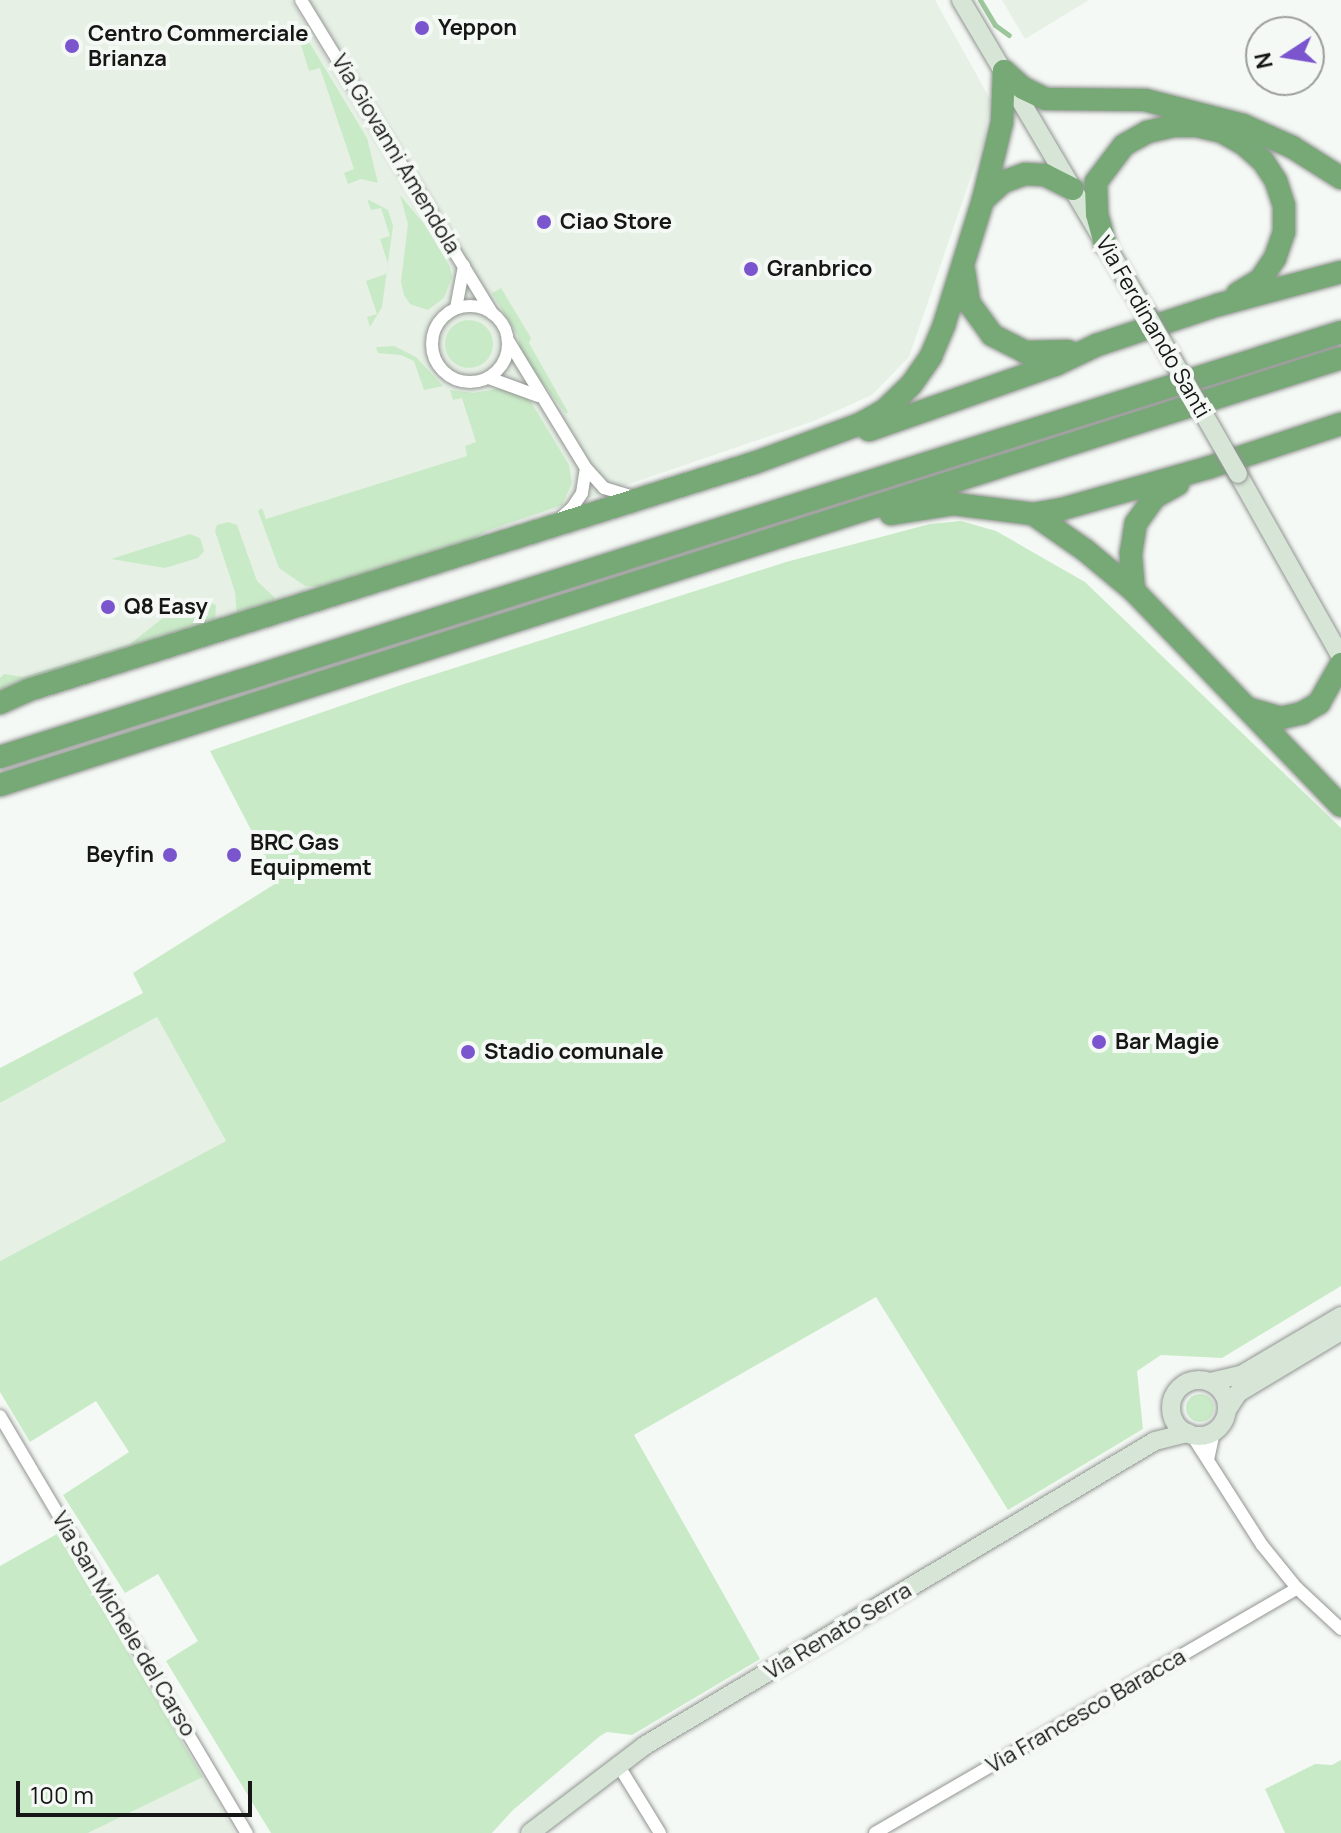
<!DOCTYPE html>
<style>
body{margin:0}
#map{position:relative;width:1341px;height:1833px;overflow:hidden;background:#f5f9f5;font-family:Manrope,sans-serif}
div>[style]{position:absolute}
.built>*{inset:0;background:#e6f0e5}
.green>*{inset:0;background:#c9eac7}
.round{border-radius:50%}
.stream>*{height:5px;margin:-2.5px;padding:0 2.5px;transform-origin:2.5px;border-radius:2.5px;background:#9dc69c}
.roads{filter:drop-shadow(0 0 2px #929592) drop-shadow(0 0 2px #929592)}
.street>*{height:12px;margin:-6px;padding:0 6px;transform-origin:6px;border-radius:6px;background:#fff}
.street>.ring{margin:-6px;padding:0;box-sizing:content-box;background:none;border:12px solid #fff;border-radius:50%}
.secondary>*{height:18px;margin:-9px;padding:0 9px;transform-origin:9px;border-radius:9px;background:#d6e5d6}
.secondary>.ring{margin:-9px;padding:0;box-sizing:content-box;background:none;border:18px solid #d6e5d6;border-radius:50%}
.highway>*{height:22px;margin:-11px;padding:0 11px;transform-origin:11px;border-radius:11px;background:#77a976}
.bridges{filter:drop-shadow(0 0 2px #929592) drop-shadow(0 0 2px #929592)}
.secondary-bridge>*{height:18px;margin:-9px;padding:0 9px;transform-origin:9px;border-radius:9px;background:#d6e5d6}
.dots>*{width:22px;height:22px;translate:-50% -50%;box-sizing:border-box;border:4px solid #f5f9f5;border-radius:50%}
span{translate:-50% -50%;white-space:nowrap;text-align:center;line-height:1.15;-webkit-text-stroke:8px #f5f9f5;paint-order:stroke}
.poi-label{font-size:22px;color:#151615;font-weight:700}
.left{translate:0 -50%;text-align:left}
.right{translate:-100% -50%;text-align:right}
.street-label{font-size:22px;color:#151615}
.north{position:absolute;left:1245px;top:16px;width:80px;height:80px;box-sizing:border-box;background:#f5f9f5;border:2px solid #9b9e9b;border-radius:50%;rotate:258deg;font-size:22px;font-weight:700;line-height:32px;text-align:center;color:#151615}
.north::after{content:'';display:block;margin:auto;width:28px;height:36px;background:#7a55ce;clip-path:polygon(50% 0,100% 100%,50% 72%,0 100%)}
.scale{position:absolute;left:16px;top:1781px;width:236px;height:36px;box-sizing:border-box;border:4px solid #151615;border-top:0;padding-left:10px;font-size:24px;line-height:28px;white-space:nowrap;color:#151615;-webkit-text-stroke:6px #f5f9f5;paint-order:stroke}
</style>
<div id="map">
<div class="built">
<div style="clip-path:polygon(0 0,291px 0,402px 182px,417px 174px,309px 0,935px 0,990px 99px,984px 139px,909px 357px,872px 395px,814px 421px,184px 636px,0 692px)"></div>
<div style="clip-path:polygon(1002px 0,1089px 0,1025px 39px)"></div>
<div style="clip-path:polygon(157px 1017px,226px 1141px,0 1261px,0 1103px)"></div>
<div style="clip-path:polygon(203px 1777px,235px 1833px,88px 1833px)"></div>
</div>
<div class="green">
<div style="clip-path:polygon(296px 28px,303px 32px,367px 138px,378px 183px,361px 179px,348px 184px,344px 173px,354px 169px,320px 68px,309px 71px)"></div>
<div style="clip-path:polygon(400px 195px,424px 224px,450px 267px,452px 277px,444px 298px,428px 310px,410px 304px,404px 295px,401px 282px,408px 224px)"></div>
<div style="clip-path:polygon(367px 199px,388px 210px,393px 226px,382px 307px,370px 327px,367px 317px,377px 314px,366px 281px,386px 274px,388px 264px,380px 239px,390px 236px,381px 208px,371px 210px)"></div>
<div style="clip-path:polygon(501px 288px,531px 338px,529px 343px,568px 412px,566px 414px,521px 354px,518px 336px,492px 293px)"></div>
<div class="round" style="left:445px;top:320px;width:48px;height:48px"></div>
<div style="clip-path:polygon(394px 346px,416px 357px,443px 386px,424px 390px,414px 361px,401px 355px,378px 353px,376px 347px)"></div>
<div style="clip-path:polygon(503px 388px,523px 395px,531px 402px,569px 465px,572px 483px,562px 505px,486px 531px,470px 541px,326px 587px,305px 586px,279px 568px,258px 511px,262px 508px,266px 519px,467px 456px,465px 446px,476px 442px,462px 398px,453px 400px,450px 390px,473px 393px)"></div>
<div style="clip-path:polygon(961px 521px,996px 531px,1085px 582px,1341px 828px,1341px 1286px,1222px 1358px,1161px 1355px,1137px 1371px,1143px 1429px,1008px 1510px,876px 1297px,634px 1435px,760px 1659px,632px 1735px,607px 1732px,600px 1736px,512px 1811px,492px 1833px,271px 1833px,166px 1661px,198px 1641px,158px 1574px,125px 1593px,63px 1495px,129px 1452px,96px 1401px,30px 1442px,0 1392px,0 1261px,226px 1141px,157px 1017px,0 1103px,0 1068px,143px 993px,133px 973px,278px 882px,210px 751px,404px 684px,786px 562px,930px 524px)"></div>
<div style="clip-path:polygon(228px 522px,237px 525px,257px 581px,275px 598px,274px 602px,237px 614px,235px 592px,215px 531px,217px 525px)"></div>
<div style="clip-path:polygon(190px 534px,200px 538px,204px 551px,198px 558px,165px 568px,111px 559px)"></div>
<div style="clip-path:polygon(202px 599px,216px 605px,215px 620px,0 692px,0 678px,4px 674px,23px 677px,130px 644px,178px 606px)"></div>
<div class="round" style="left:1186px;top:1394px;width:28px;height:28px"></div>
<div style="clip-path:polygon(57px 1534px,203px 1777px,88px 1833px,0 1833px,0 1566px)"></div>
<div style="clip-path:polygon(1341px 1760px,1341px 1833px,1285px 1833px,1265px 1789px,1315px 1764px,1332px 1765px)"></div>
</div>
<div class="stream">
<div style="left:980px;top:0;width:29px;rotate:59deg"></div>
<div style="left:995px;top:25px;width:17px;rotate:36deg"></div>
</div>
<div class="roads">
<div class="street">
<div style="left:301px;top:0;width:367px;rotate:58.6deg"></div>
<div class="ring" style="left:432px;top:306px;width:64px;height:64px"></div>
<div style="left:456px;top:308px;width:43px;rotate:-79.2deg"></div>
<div style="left:509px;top:342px;width:148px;rotate:58.6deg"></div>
<div style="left:586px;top:468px;width:27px;rotate:48deg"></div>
<div style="left:604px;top:488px;width:30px;rotate:17deg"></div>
<div style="left:489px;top:378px;width:52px;rotate:20.2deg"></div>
<div style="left:562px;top:517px;width:13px;rotate:-42deg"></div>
<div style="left:572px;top:508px;width:18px;rotate:-56deg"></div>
<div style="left:582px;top:493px;width:25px;rotate:-81deg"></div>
<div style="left:0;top:1416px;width:485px;rotate:59.4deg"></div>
<div style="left:1191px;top:1434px;width:132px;rotate:57.4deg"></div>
<div style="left:1262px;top:1545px;width:55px;rotate:50.9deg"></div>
<div style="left:1297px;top:1588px;width:60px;rotate:43deg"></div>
<div style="left:1208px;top:1460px;width:30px;rotate:-78deg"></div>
<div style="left:617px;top:1763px;width:82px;rotate:58.4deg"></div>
<div style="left:875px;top:1833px;width:488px;rotate:-30.1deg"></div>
</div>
<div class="secondary">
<div style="left:961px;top:0;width:366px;rotate:59.4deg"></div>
<div style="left:1238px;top:474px;width:210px;rotate:60.6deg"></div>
<div class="ring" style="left:1171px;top:1380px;width:38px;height:38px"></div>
<div style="left:1210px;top:1382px;width:32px;rotate:-13deg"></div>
<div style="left:1241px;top:1375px;width:116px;rotate:-30.5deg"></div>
<div style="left:1227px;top:1410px;width:20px;rotate:-57deg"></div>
<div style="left:1238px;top:1393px;width:120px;rotate:-31deg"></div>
<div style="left:530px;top:1833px;width:143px;rotate:-37.3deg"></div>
<div style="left:644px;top:1746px;width:595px;rotate:-30.83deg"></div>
<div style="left:1155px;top:1441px;width:34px;rotate:-14deg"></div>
</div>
<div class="highway">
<div style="left:1004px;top:71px;width:25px;rotate:42deg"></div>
<div style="left:1023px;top:88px;width:25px;rotate:26deg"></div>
<div style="left:1046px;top:99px;width:99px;rotate:0.6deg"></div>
<div style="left:1145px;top:100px;width:101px;rotate:14.3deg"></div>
<div style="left:1243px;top:125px;width:54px;rotate:24.2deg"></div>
<div style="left:1292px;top:147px;width:58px;rotate:32.3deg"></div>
<div style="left:983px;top:200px;width:27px;rotate:-42deg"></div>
<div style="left:1003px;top:182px;width:23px;rotate:-20deg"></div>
<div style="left:1025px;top:174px;width:20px;rotate:3deg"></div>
<div style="left:1045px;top:175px;width:31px;rotate:27deg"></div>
<div style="left:1105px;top:244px;width:31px;rotate:-105deg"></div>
<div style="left:1097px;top:214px;width:32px;rotate:-92deg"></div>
<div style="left:1096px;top:182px;width:46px;rotate:-52.9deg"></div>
<div style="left:1124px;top:145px;width:26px;rotate:-29deg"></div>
<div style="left:1147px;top:132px;width:27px;rotate:-13deg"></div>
<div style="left:1173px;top:126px;width:24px"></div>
<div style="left:1197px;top:126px;width:26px;rotate:13deg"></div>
<div style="left:1222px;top:132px;width:26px;rotate:29deg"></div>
<div style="left:1245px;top:145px;width:24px;rotate:42deg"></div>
<div style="left:1263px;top:161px;width:24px;rotate:57deg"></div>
<div style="left:1276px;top:181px;width:26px;rotate:72deg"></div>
<div style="left:1284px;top:206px;width:26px;rotate:90deg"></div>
<div style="left:1284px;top:232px;width:28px;rotate:109deg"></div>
<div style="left:1275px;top:258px;width:27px;rotate:124deg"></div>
<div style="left:1260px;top:280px;width:26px;rotate:149deg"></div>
<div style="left:964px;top:271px;width:32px;rotate:81deg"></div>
<div style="left:969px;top:303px;width:39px;rotate:54deg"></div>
<div style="left:992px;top:335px;width:37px;rotate:27deg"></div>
<div style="left:1025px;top:352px;width:43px;rotate:-1.3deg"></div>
<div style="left:869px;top:430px;width:197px;rotate:-19.3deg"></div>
<div style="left:1055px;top:365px;width:47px;rotate:-25.5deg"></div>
<div style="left:1097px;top:345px;width:127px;rotate:-18.3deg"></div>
<div style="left:1218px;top:305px;width:127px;rotate:-15deg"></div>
<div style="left:891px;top:514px;width:64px;rotate:-9deg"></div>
<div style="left:954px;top:504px;width:80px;rotate:7.2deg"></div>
<div style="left:1033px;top:514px;width:29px;rotate:-10deg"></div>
<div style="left:1062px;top:509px;width:154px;rotate:-15.8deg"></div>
<div style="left:1210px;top:467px;width:138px;rotate:-18.2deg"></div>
<div style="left:1033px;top:514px;width:63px;rotate:34.7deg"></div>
<div style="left:1085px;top:550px;width:64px;rotate:39.9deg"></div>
<div style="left:1134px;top:591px;width:298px;rotate:46.1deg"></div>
<div style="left:1134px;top:591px;width:38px;rotate:-95deg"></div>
<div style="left:1131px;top:553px;width:30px;rotate:-81deg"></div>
<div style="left:1136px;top:523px;width:32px;rotate:-54deg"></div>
<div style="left:1155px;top:497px;width:26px;rotate:-29deg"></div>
<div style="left:0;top:703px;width:32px;rotate:-24deg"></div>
<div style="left:29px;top:690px;width:760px;rotate:-17.39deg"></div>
<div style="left:754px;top:463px;width:113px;rotate:-20.2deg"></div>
<div style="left:860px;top:424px;width:29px;rotate:-29deg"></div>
<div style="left:885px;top:410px;width:36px;rotate:-44deg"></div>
<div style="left:911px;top:385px;width:35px;rotate:-55deg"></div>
<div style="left:931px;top:356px;width:34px;rotate:-67deg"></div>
<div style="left:944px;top:325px;width:131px;rotate:-72.7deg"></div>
<div style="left:983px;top:200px;width:80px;rotate:-76.3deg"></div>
<div style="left:1002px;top:122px;width:51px;rotate:-87.8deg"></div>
<div style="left:1250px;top:709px;width:32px;rotate:16deg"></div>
<div style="left:1281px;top:718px;width:22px;rotate:-13deg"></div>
<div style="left:1302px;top:713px;width:20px;rotate:-30deg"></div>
<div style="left:1319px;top:703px;width:45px;rotate:-60.6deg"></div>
<div style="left:0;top:757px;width:1407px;rotate:-17.58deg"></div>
<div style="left:0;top:785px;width:1407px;rotate:-17.66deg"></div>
</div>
</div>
<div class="bridges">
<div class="secondary-bridge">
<div style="left:1147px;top:315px;width:183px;rotate:60.2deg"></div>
</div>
</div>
<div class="dots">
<div style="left:422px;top:28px;background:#7a55ce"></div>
<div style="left:72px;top:46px;background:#7a55ce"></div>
<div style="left:544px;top:222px;background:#7a55ce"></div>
<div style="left:751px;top:269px;background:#7a55ce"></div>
<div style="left:108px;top:607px;background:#7a55ce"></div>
<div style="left:170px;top:855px;background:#7a55ce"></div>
<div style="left:234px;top:855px;background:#7a55ce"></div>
<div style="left:1099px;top:1042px;background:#7a55ce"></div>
<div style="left:468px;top:1052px;background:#7a55ce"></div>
</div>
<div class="poi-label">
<span class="left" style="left:438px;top:28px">Yeppon</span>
<span class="left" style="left:88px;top:46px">Centro Commerciale<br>Brianza</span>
<span class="left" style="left:560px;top:222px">Ciao Store</span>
<span class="left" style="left:767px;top:269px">Granbrico</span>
<span class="left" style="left:124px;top:607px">Q8 Easy</span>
<span class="left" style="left:250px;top:855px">BRC Gas<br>Equipmemt</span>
<span class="right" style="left:154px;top:855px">Beyfin</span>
<span class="left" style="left:1115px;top:1042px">Bar Magie</span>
<span class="left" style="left:484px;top:1052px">Stadio comunale</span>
</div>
<div class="street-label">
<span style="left:396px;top:154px;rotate:59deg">Via Giovanni Amendola</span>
<span style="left:1153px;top:327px;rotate:60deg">Via Ferdinando Santi</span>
<span style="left:124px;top:1624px;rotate:59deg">Via San Michele del Carso</span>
<span style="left:838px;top:1631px;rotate:-31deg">Via Renato Serra</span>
<span style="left:1086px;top:1711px;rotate:-30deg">Via Francesco Baracca</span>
</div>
<div class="north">N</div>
<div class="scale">100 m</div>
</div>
